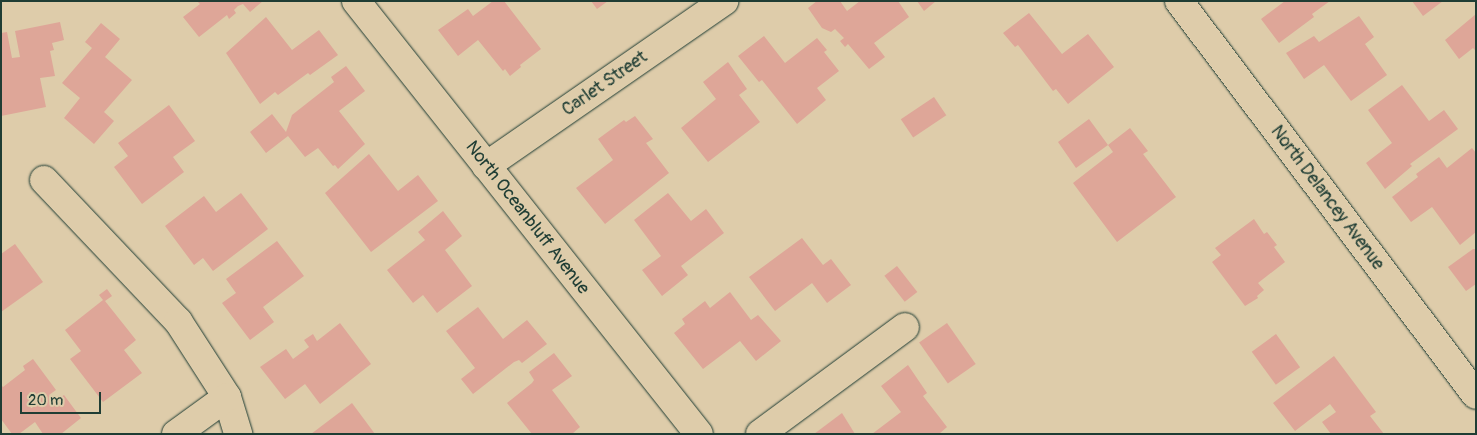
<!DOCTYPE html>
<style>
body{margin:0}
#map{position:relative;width:1477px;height:435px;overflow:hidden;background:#deccaa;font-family:Pangolin,sans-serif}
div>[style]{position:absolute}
.building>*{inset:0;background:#dea698;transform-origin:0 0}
.roads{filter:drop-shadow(0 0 1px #1f3d34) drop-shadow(0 0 1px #1f3d34)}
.minor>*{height:28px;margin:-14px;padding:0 14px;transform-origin:14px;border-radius:14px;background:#deccaa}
span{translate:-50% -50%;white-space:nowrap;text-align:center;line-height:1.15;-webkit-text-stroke:4.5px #deccaa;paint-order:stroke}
.street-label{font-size:18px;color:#1f3d34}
.frame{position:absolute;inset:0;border:2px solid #1f3d34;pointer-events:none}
.scale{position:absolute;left:20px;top:392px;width:81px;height:22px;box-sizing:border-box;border:2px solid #1f3d34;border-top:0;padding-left:6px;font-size:15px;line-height:18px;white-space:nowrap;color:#1f3d34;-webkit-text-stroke:4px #deccaa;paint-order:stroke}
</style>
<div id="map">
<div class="building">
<div style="clip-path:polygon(197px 1px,263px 1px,250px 12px,243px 4px,238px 6px,234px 10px,236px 13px,229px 19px,227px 15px,199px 37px,183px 17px,200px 4px)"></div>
<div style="clip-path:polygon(493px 1px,504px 1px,541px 49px,520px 65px,521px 67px,510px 76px,505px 69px,503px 71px,478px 40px,458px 56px,438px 30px,468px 9px,473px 16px)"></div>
<div style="clip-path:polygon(591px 1px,608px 1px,597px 9px)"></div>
<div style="clip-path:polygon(817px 1px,840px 1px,847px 11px,860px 1px,898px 1px,909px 17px,874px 43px,885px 57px,869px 69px,848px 44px,845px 47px,840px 41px,844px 38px,835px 29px,831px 32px,822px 28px,808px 8px)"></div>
<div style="clip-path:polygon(917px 1px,936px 1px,924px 11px)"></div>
<div style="clip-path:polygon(1285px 1px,1330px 1px,1312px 14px,1314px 17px,1279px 43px,1261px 19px)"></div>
<div style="clip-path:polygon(1412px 1px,1443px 1px,1423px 16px)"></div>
<div style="clip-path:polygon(1029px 13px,1062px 54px,1088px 34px,1114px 67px,1068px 104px,1056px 89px,1053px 91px,1018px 45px,1015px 47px,1003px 33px)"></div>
<div style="clip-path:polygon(1476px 14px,1476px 51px,1473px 48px,1459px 59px,1445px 40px)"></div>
<div style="clip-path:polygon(1359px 16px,1374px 37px,1365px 44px,1387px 75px,1351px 101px,1324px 65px,1304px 79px,1286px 53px,1314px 36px,1319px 42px)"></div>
<div style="clip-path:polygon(266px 17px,292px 50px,319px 30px,338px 55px,310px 75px,308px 73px,278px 95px,275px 92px,260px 104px,226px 53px)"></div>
<div style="clip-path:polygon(60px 22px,64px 40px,52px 43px,54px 50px,50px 51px,55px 76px,40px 78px,46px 107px,1px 116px,1px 33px,7px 32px,12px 58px,20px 57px,15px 31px)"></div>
<div style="clip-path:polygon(101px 23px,120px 39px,105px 57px,132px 80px,104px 112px,114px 121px,94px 144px,64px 118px,80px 98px,62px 83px,92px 48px,85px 42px)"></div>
<div style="clip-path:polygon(764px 36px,785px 63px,817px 38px,827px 50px,824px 52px,839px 71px,817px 88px,826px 100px,797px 124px,762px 80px,759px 82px,738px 56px)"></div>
<div style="clip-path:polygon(728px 62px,747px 89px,739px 95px,760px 122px,708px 162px,681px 128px,716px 99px,703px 82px)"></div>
<div style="clip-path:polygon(346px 66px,365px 91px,339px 111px,365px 144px,338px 169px,335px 165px,333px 166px,318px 148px,305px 157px,288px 136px,266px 153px,250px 132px,272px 114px,286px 132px,292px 115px,334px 82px,331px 77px)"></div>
<div style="clip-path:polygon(1402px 85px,1429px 121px,1444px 110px,1458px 129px,1410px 164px,1412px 166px,1385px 189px,1366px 163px,1392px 143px,1368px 110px)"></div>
<div style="left:934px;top:97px;width:22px;height:40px;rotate:56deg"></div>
<div style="clip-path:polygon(169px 105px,195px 141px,173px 157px,184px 172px,142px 204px,114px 167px,128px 156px,118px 143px)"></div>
<div style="clip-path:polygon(635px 116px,653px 139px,646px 143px,669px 173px,605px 224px,576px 188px,613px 160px,598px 139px,624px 120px,626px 122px)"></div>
<div style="clip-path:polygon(1089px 119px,1108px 145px,1130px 128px,1148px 151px,1143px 154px,1176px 197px,1117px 242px,1073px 183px,1113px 152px,1108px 145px,1076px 168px,1058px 142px)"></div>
<div style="clip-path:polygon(1472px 148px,1476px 153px,1476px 232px,1460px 245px,1432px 207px,1411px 222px,1392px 197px,1418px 177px,1416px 174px,1439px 157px,1447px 168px)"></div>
<div style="clip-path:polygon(369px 154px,398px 191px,418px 175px,438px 201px,371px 252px,325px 193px)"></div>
<div style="clip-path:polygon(241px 193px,268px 229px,213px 271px,203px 258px,194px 265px,165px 226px,204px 196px,216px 212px)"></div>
<div style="clip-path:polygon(668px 193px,691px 221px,706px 209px,724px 233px,681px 266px,688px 275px,662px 296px,642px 270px,661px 256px,634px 220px)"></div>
<div style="clip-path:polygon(443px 211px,462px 236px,445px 250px,472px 286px,437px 313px,423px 295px,413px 303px,387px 270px,425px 240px,418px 232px)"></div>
<div style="clip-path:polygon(1254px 219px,1264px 234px,1267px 232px,1277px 245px,1274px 247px,1285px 262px,1258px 283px,1264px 290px,1257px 296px,1258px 298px,1245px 306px,1212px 262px,1221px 255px,1215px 248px)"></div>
<div style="clip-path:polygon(802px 238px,823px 265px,831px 259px,851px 285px,827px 303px,812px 283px,775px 311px,749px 277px)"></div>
<div style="clip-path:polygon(277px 241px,304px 276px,263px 307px,274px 322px,250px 340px,222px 303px,236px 293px,226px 279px)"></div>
<div style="clip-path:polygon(15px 244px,43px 282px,1px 312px,1px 254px)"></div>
<div style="clip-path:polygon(1473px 249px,1476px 249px,1476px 284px,1466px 291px,1448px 267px)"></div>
<div style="left:897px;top:266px;width:33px;height:16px;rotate:52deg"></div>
<div style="clip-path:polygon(107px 289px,112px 296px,105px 301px,136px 340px,124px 350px,142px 373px,103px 402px,70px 359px,81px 351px,65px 330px,103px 300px,99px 295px)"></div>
<div style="clip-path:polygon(730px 292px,751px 320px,758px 315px,781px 341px,756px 361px,740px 341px,703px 369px,674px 333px,685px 324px,682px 319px,705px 301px,710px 308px)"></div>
<div style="clip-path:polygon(478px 307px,503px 339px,527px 320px,547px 344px,522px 363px,519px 360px,514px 362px,473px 394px,461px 379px,475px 368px,446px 331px)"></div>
<div style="clip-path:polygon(340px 323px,371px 364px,320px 404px,305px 384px,285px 399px,260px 367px,286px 349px,293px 359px,309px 347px,304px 340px,313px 334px,317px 341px)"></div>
<div style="left:947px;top:323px;width:50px;height:34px;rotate:55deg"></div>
<div style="left:1276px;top:334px;width:41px;height:30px;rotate:54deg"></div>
<div style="clip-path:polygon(554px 353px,572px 376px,552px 390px,580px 427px,572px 434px,532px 434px,507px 403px,532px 383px,534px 380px,529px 372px)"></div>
<div style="clip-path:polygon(1334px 356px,1376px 412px,1370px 416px,1384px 434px,1331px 434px,1322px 422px,1336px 412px,1330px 404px,1295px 431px,1273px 403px)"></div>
<div style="clip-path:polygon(33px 359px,56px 390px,49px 395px,54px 402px,64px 395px,81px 418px,61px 434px,43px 434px,35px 422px,19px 434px,12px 434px,1px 419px,1px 385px,3px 387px,25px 370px,23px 366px)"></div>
<div style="clip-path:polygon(908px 365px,927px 393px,923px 396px,947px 427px,939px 434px,872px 434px,901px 412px,881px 386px)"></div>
<div style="clip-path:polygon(352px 403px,375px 434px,311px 434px)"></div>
<div style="clip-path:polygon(842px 413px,855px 434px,814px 434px)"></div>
</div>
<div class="roads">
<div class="minor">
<div style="left:356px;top:1px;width:552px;rotate:51.62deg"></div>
<div style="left:1179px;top:1px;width:493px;rotate:53deg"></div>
<div style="left:486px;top:166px;width:290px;rotate:-34.7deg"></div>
<div style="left:44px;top:180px;width:195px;rotate:46.5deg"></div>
<div style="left:178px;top:321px;width:90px;rotate:57.2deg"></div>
<div style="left:227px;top:397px;width:39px;rotate:73deg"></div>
<div style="left:176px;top:434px;width:63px;rotate:-36deg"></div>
<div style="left:760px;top:434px;width:180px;rotate:-36.4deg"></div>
</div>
</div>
<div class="street-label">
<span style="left:605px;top:84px;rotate:-35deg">Carlet Street</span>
<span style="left:1327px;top:198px;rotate:53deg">North Delancey Avenue</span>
<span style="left:527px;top:218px;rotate:52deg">North Oceanbluff Avenue</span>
</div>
<div class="frame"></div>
<div class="scale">20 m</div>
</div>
